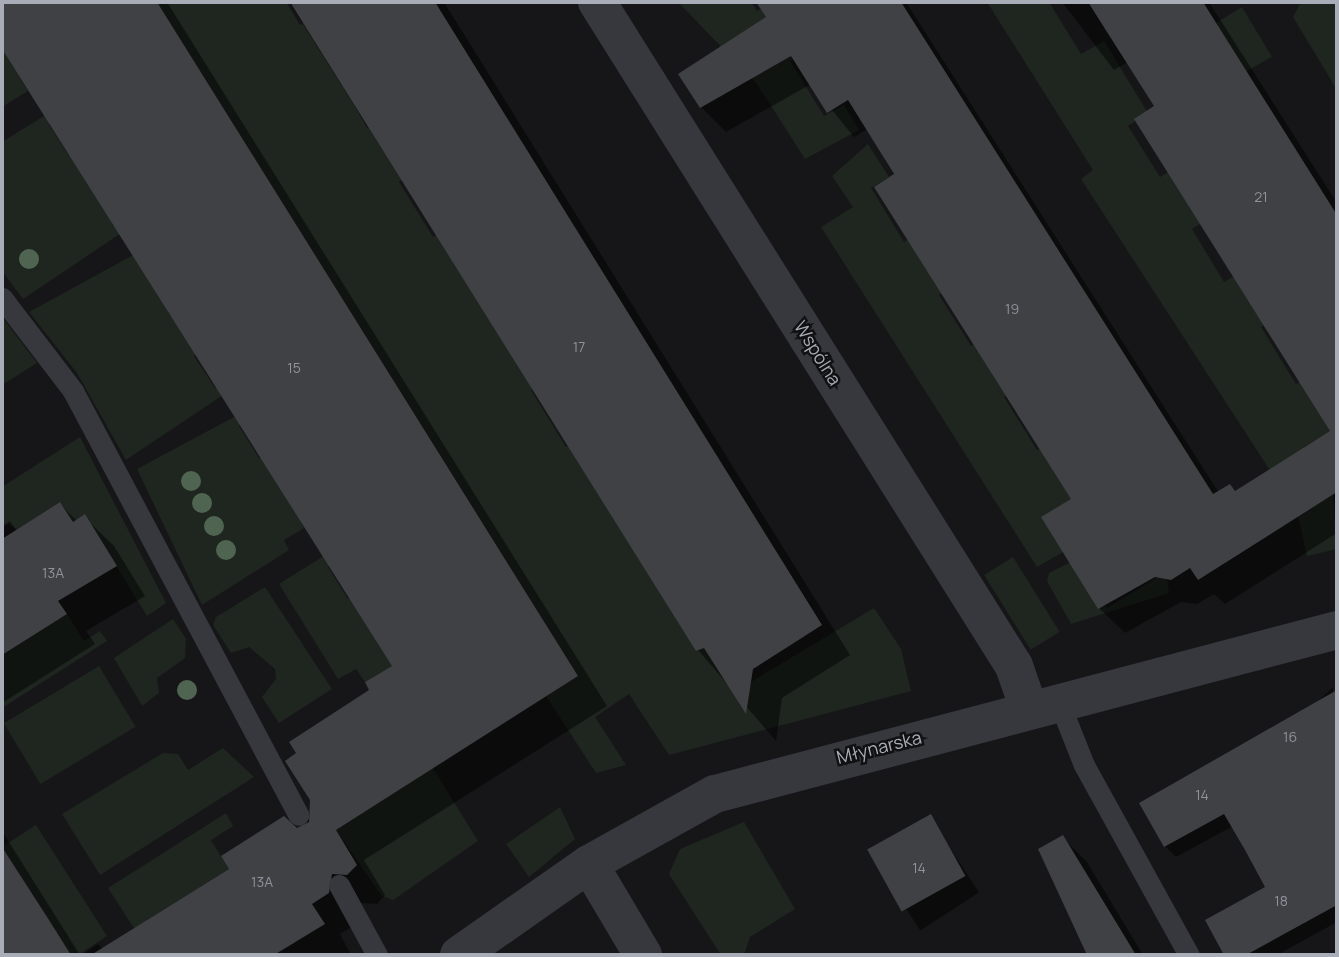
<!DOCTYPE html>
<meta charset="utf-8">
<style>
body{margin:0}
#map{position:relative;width:1339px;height:957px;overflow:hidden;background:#161618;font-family:Manrope,sans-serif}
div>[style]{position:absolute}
.green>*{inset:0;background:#1e261f;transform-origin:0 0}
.shadow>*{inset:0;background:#0007;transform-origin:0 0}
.building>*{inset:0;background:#404145;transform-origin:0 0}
.service>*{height:21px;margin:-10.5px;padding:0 10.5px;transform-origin:10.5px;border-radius:10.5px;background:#37383d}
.minor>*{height:38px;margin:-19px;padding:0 19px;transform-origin:19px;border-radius:19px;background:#37383d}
.trees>*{width:20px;height:20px;margin:-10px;border-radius:50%;background:#506452}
span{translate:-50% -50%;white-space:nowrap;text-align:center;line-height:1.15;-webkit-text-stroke:5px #111113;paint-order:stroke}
.number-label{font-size:14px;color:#8e929b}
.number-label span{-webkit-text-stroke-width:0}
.street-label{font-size:18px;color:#a8adb8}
.frame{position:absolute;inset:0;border:4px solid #a8adb8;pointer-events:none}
</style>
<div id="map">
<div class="green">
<div style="clip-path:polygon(157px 2px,286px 2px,300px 25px,308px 20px,367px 128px,374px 124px,406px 177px,399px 182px,433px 237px,442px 232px,502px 341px,511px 337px,540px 384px,531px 390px,566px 447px,575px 442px,697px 651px,706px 645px,736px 691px,874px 608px,901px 649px,911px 691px,669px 755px,629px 694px,595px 717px,626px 765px,596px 773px,546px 696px,578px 676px)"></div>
<div style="clip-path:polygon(678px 2px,751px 2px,757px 11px,777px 2px,807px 50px,790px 61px,824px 116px,844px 105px,859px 130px,805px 159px,757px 84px)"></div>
<div style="clip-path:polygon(987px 2px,1049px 2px,1081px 54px,1104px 41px,1148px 113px,1128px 126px,1160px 177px,1182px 164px,1213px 216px,1192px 229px,1224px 282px,1249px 267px,1279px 316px,1261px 327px,1296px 384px,1313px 374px,1337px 413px,1337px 427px,1304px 447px,1327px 485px,1293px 506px,1081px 179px,1093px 170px)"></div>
<div style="clip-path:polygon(1301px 2px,1337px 2px,1337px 90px,1293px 17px)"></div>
<div style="clip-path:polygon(1242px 7px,1272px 57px,1245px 72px,1198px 34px)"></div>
<div style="clip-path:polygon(2px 31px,13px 49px,5px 54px,28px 91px,2px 107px)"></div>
<div style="clip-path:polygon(57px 108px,49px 125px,69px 156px,77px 152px,113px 225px,130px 227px,23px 299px,2px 271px,2px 142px)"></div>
<div style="clip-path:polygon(868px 144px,889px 177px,871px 188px,904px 242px,922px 231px,955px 285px,939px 295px,971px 346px,988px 336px,1020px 387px,1004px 397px,1037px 450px,1054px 440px,1085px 491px,1070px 548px,1037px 567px,821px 227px,853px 207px,832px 176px)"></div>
<div style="clip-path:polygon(146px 248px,169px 314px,202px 350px,194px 356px,215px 388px,227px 381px,232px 389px,126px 460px,77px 373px,29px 312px)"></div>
<div style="clip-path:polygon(2px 317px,37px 363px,2px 385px)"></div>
<div style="clip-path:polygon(247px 410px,251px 417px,239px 426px,259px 458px,267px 453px,304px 528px,284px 540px,289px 550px,202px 605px,137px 469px)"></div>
<div style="clip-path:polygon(80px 437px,166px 603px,147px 616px,85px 515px,73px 522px,60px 502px,16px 530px,10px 521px,2px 526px,2px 487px)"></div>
<div style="clip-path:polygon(1333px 495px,1337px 549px,1307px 556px,1298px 515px)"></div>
<div style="clip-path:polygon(335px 549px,340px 558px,328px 567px,348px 599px,357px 594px,392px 666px,365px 682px,356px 669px,338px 679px,279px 584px)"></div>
<div style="left:1013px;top:557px;width:88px;height:34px;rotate:58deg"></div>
<div style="clip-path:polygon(1077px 559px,1107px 608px,1166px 572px,1169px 593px,1071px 624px,1047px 581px,1049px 573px)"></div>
<div style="clip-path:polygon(265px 587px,332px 689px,279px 723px,262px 697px,276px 679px,275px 669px,249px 647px,231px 653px,213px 625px,216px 617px)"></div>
<div style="clip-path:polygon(67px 614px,84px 641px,100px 631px,107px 641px,2px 708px,2px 655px)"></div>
<div style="clip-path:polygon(173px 619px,186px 639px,185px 658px,157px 678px,159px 693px,142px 706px,114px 658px)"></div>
<div style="left:99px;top:666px;width:71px;height:111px;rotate:59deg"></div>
<div style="clip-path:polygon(420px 747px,478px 841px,393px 900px,381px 895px,336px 830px,424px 774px)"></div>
<div style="clip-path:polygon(223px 748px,254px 777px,100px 875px,62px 814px,163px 753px,178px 754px,188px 770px)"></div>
<div style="clip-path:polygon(560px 807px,575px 839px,529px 877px,506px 844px)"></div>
<div style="clip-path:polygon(226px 813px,233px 826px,211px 840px,229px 869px,147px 920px,141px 939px,108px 888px)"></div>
<div style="clip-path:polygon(744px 822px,795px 909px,750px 937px,744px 955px,721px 955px,669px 874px,680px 849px)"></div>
<div style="clip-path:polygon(36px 825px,107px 936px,78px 955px,71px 955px,7px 855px,2px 858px,2px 847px)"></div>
</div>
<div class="shadow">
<div style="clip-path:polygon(2px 2px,167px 2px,607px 706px,364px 860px,385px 895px,377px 904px,361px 903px,358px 923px,340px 934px,351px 955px,81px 955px,98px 944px,104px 950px,293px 828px,306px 828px,312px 800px,372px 690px,394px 667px,2px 44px)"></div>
<div style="clip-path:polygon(289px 2px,444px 2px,850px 655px,782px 698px,776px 741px,698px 650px)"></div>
<div style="clip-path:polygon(758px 2px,906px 2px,1219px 493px,1236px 492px,1333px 432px,1157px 107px,1128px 62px,1114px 70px,1062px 2px,1209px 2px,1337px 203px,1337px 533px,1225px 604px,1214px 594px,1197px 604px,1181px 602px,1125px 633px,1099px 608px,1073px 499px,868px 129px,854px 137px,811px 84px,726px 132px,701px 107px,768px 17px)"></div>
<div style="clip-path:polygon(60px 504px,77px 521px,84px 517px,114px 546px,145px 596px,86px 631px,95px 644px,2px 703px,2px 528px,9px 523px,18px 531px)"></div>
<div style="clip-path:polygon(1333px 687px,1337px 922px,1277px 955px,1226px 955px,1207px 921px,1267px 888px,1233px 826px,1176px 857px,1165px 846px)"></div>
<div style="left:930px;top:817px;width:90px;height:70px;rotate:57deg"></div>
<div style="clip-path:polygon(2px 831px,80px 955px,2px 955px)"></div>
<div style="clip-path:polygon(1062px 837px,1087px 862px,1143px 955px,1089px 955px,1040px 850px)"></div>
</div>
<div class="building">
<div style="clip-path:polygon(2px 2px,157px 2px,578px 676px,336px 830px,357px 865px,347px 875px,332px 874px,329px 893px,312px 904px,325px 924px,274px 955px,91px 955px,229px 869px,221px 856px,284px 816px,297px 828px,309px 822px,310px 800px,285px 761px,296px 753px,289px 742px,369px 690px,365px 682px,392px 666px,2px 49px)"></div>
<div style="clip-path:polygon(290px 2px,435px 2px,822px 625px,753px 669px,746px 714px,704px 648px,696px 651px)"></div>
<div style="clip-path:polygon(756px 2px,901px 2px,1213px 494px,1230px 484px,1235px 491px,1330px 431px,1134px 119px,1154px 106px,1088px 2px,1203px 2px,1337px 215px,1337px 492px,1198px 580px,1190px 568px,1171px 580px,1155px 577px,1098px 609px,1041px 517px,1071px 499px,874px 187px,894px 174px,848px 100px,827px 113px,791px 56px,700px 108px,678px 74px,766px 17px)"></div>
<div style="clip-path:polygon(60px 502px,73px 522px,85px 514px,117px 566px,58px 601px,67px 614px,2px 655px,2px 539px)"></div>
<div style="clip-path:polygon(1337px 690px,1337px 905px,1246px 955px,1224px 955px,1205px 920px,1265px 887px,1245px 850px,1224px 814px,1164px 847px,1139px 803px)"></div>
<div style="left:931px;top:814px;width:71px;height:73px;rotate:61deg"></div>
<div style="clip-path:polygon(1063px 835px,1136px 955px,1087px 955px,1038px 849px)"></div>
<div style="clip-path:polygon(2px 847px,49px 920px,71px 955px,2px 955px)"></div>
</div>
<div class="service">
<div style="left:2px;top:298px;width:117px;rotate:52.6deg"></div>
<div style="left:73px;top:391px;width:480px;rotate:62deg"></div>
<div style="left:1059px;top:702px;width:68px;rotate:68.4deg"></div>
<div style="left:1084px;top:765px;width:217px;rotate:61.1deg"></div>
<div style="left:339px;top:885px;width:80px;rotate:61.5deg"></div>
</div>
<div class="minor">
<div style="left:597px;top:2px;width:784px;rotate:57.87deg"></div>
<div style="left:1014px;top:666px;width:46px;rotate:70.8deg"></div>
<div style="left:589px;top:864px;width:106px;rotate:59.3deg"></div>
<div style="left:459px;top:955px;width:159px;rotate:-35deg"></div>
<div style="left:589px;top:864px;width:144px;rotate:-29.1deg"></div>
<div style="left:715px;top:794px;width:643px;rotate:-14.77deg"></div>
</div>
<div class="trees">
<div style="left:29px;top:259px"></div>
<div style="left:191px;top:481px"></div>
<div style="left:202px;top:503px"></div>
<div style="left:214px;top:526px"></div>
<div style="left:226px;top:550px"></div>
<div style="left:187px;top:690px"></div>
</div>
<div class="number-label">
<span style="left:1261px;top:197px">21</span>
<span style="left:1012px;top:309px">19</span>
<span style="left:579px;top:347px">17</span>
<span style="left:294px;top:368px">15</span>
<span style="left:53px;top:573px">13A</span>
<span style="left:1290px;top:737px">16</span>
<span style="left:1202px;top:795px">14</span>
<span style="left:919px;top:868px">14</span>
<span style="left:262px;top:882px">13A</span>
<span style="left:1281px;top:901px">18</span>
</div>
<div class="street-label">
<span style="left:818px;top:353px;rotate:58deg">Wspólna</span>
<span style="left:879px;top:747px;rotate:-14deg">Młynarska</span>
</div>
<div class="frame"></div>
</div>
